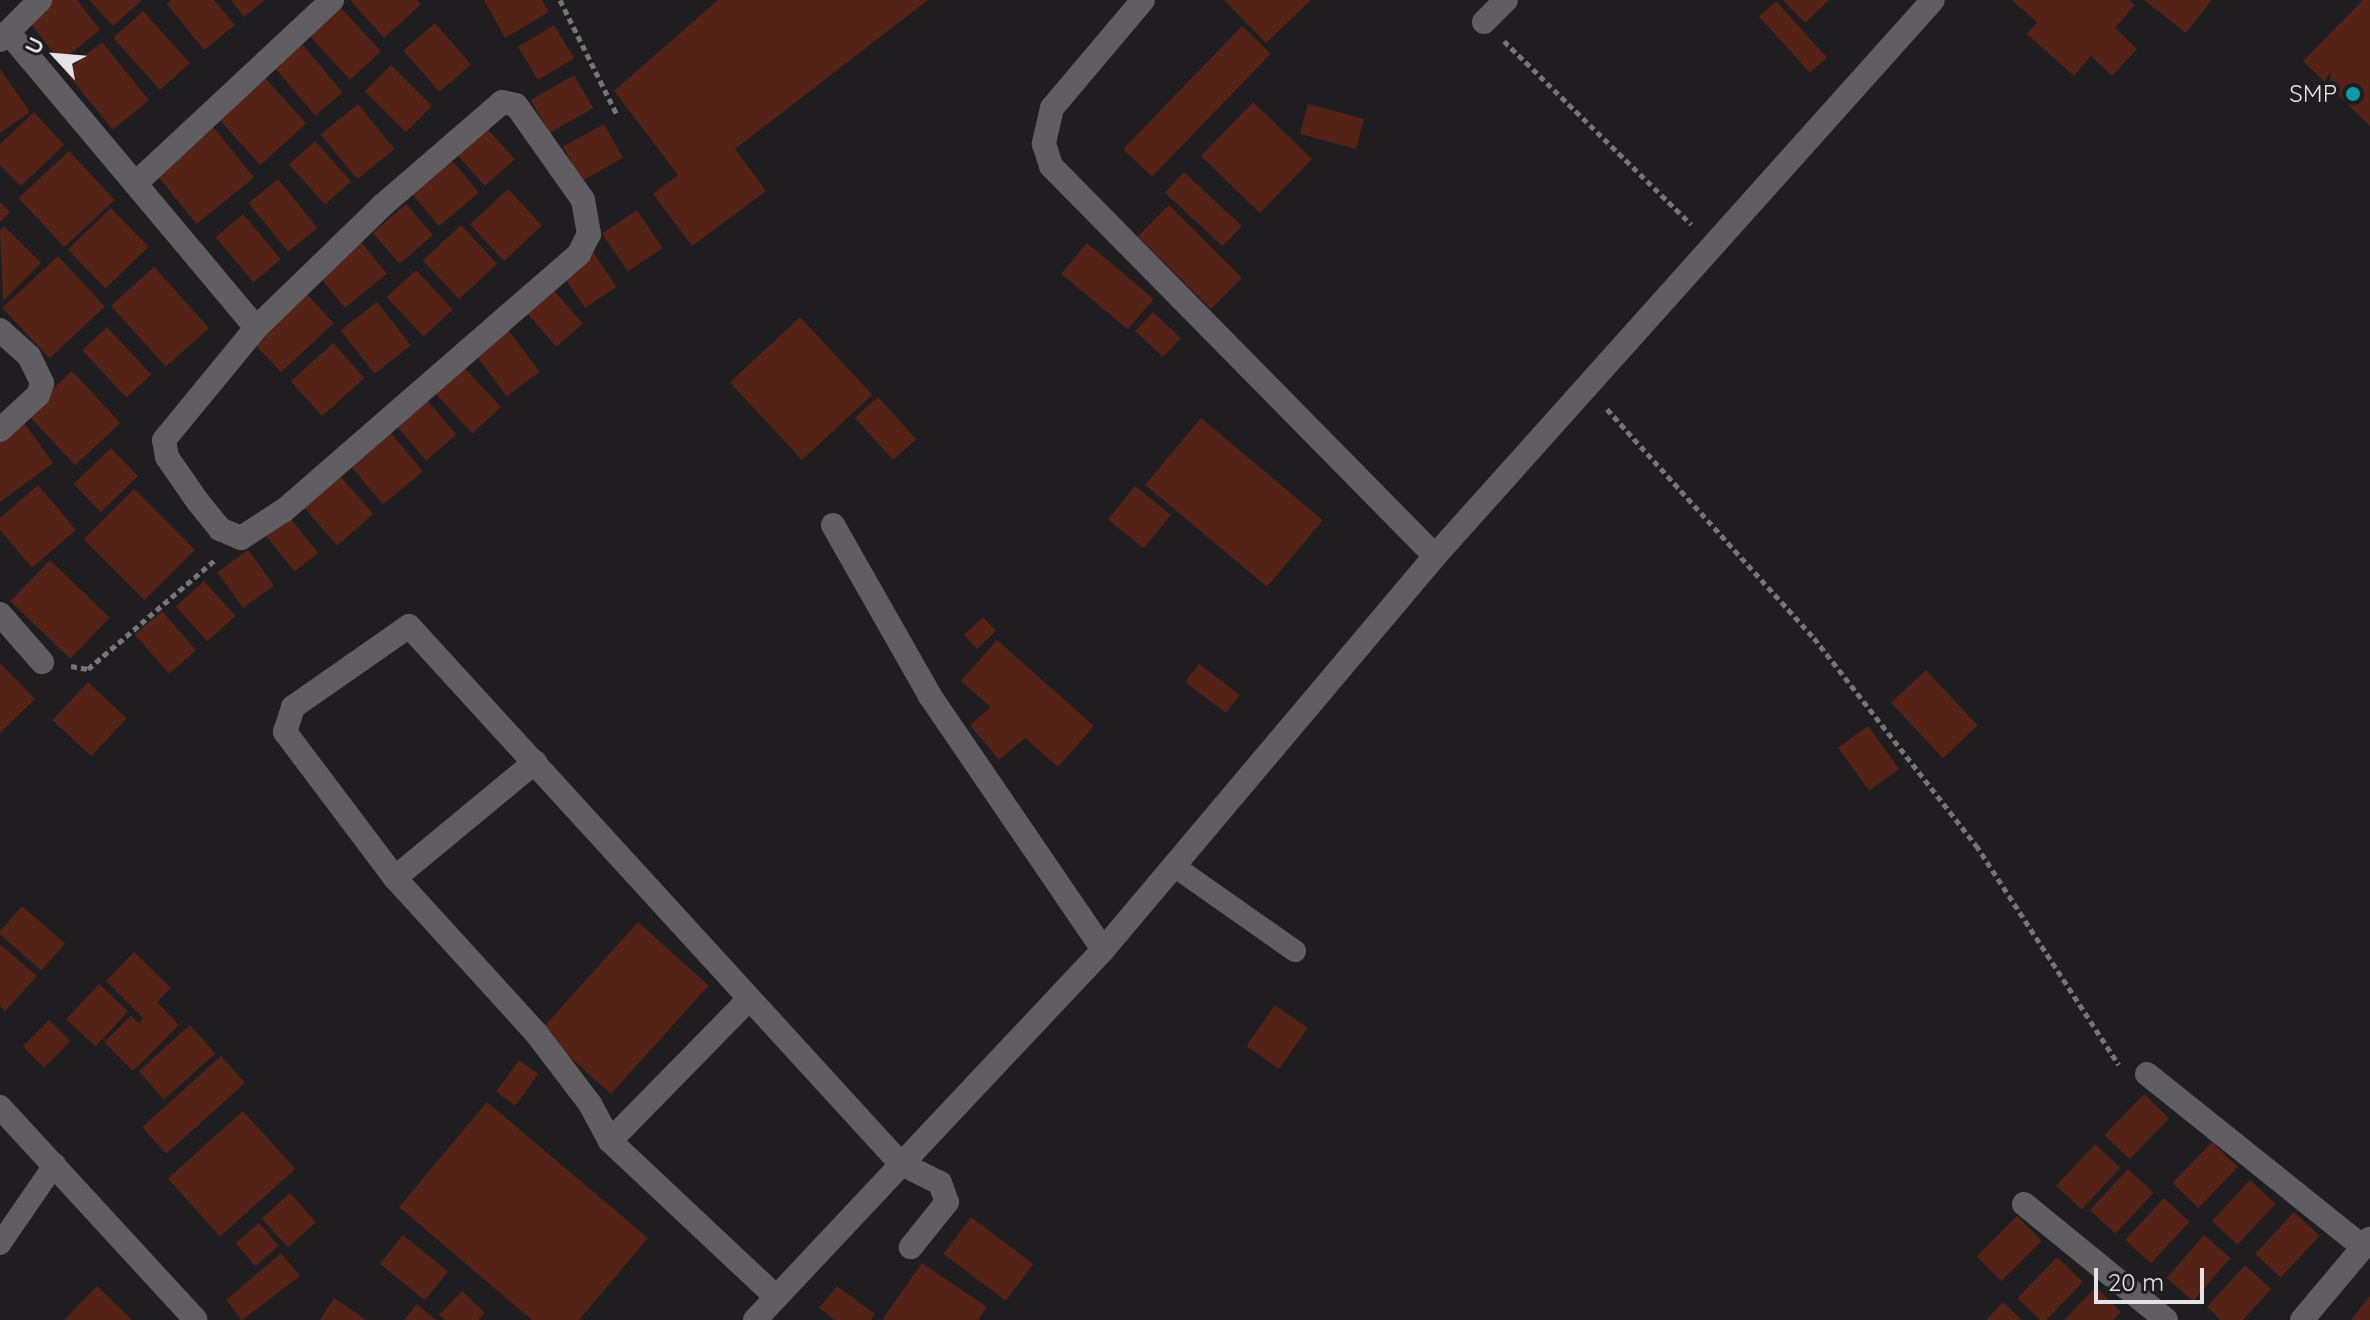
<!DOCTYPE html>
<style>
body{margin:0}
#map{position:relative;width:2370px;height:1320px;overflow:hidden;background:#1f1d20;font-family:Quicksand,sans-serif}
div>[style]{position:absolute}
.building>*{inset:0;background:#552218;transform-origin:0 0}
.path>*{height:5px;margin-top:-2.5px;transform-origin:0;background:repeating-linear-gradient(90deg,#767577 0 6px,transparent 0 10px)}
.lane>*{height:22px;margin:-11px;padding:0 11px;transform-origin:11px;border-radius:11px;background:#605e62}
.street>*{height:24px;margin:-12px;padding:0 12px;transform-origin:12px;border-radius:12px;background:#605e62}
.dots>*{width:22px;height:22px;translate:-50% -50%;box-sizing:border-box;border:4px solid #1f1d20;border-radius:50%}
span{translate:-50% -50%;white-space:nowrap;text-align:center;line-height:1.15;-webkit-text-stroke:8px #1f1d20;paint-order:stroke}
.poi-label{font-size:24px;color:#e4e3e5}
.right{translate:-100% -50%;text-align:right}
.north{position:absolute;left:16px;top:16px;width:80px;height:80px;-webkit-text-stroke:6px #1f1d20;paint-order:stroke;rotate:296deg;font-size:22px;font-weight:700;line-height:32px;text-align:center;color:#e4e3e5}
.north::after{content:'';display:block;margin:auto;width:28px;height:36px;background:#e4e3e5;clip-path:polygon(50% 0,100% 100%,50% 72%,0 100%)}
.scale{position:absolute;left:2094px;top:1268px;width:110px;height:36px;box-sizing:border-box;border:4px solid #e4e3e5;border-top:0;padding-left:10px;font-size:24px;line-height:28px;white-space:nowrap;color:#e4e3e5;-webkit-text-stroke:6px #1f1d20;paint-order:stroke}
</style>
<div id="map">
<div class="building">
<div style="clip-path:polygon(48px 0,77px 0,100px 30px,60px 62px,26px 17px)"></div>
<div style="clip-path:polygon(89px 0,142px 0,113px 26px)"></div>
<div style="clip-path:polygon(171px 0,214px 0,235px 25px,204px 50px,167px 4px)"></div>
<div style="clip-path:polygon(231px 0,265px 0,244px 17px)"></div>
<div style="clip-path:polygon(350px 0,417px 0,421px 4px,384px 38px)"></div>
<div style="clip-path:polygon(484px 0,542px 0,549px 12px,505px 38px)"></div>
<div style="clip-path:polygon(718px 0,928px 0,735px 149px,766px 191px,692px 246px,653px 194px,678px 175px,614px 91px)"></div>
<div style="clip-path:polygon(1224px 0,1311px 0,1266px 43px)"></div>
<div style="clip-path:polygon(1783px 0,1829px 0,1805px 23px)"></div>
<div style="clip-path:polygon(2012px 0,2129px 0,2135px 5px,2115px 28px,2137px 49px,2112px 76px,2091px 56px,2074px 76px,2027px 34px,2037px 22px)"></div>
<div style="clip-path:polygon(2144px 0,2212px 0,2186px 33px)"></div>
<div style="clip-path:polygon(2363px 0,2370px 0,2370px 126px,2303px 61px)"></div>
<div style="left:1776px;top:1px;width:76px;height:23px;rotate:48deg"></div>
<div style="left:338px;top:5px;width:63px;height:42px;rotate:47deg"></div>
<div style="left:143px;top:11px;width:70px;height:40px;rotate:48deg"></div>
<div style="left:435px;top:23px;width:55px;height:42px;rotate:49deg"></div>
<div style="left:554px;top:25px;width:39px;height:42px;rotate:59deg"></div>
<div style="left:1242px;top:26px;width:40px;height:171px;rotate:44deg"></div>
<div style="left:297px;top:38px;width:71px;height:36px;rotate:50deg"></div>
<div style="left:102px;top:42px;width:75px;height:47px;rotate:51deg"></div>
<div style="left:391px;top:65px;width:58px;height:37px;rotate:45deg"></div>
<div style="clip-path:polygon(0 69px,30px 112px,0 133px)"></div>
<div style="left:258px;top:70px;width:72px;height:62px;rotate:48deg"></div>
<div style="left:574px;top:75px;width:38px;height:50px;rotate:60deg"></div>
<div style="left:1253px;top:102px;width:82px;height:75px;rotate:44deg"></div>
<div style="left:358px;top:104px;width:58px;height:48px;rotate:51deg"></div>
<div style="left:1308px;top:104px;width:58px;height:31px;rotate:15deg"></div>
<div style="clip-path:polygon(34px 112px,64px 145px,21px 186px,0 165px,0 144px)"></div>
<div style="left:210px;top:123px;width:70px;height:74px;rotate:51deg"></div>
<div style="left:604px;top:124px;width:39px;height:47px;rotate:61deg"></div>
<div style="left:484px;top:125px;width:46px;height:40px;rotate:48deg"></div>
<div style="left:315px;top:141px;width:54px;height:35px;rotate:48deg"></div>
<div style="left:69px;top:151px;width:67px;height:69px;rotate:47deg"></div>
<div style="left:450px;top:158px;width:45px;height:52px;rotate:50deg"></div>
<div style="left:1184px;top:172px;width:79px;height:28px;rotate:43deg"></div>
<div style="left:278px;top:179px;width:63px;height:38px;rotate:51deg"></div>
<div style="left:508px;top:189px;width:50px;height:52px;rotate:47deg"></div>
<div style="clip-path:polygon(0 202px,10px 212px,0 222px)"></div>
<div style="left:406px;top:204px;width:41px;height:44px;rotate:49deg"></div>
<div style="left:1169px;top:205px;width:103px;height:44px;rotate:45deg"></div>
<div style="left:111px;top:208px;width:54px;height:60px;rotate:46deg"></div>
<div style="left:637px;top:210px;width:46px;height:42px;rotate:56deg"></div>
<div style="left:243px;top:214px;width:59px;height:36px;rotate:50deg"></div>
<div style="left:461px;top:225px;width:53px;height:52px;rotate:47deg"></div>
<div style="clip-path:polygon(4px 226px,41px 263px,3px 301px,0 230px)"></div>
<div style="left:361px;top:242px;width:41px;height:54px;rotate:51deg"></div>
<div style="left:1087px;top:243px;width:87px;height:40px;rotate:40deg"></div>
<div style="left:593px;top:252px;width:42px;height:38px;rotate:56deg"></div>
<div style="left:58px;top:256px;width:69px;height:76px;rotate:47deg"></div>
<div style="left:154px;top:267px;width:82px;height:58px;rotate:48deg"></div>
<div style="left:416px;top:270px;width:54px;height:40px;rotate:47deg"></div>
<div style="left:550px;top:286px;width:50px;height:35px;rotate:49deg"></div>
<div style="left:301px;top:288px;width:48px;height:72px;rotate:47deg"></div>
<div style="left:377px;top:302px;width:55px;height:46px;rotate:52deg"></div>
<div style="left:1153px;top:312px;width:38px;height:26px;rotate:43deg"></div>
<div style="left:800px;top:317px;width:106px;height:96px;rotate:47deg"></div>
<div style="left:107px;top:327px;width:65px;height:34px;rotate:47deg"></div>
<div style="left:506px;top:327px;width:56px;height:41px;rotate:53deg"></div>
<div style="left:333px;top:343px;width:47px;height:57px;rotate:48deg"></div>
<div style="left:460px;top:363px;width:60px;height:39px;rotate:47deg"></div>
<div style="left:72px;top:371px;width:71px;height:62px;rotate:47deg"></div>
<div style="left:878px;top:397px;width:57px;height:31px;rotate:48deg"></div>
<div style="left:425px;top:398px;width:48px;height:40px;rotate:49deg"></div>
<div style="left:1201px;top:418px;width:159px;height:87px;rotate:40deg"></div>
<div style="clip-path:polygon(22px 420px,53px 463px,0 502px,0 436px)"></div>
<div style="left:385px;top:426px;width:59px;height:52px;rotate:50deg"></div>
<div style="left:111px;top:448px;width:39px;height:52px;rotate:46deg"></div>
<div style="left:336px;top:471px;width:57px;height:48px;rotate:49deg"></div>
<div style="clip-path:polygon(38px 485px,76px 530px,32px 568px,0 530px,0 518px)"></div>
<div style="left:1135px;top:486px;width:46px;height:43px;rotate:39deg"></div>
<div style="left:134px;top:489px;width:86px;height:71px;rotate:45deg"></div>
<div style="left:286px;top:513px;width:51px;height:30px;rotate:51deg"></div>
<div style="left:248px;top:550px;width:44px;height:38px;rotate:54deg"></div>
<div style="left:50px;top:560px;width:83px;height:57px;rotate:44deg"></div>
<div style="left:204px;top:581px;width:47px;height:38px;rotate:48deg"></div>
<div style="left:162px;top:611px;width:52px;height:36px;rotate:49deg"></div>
<div style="left:983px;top:617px;width:19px;height:26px;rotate:47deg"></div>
<div style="clip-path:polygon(997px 640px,1094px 726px,1058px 767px,1025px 738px,999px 760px,970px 725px,991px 707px,961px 681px)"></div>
<div style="clip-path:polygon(0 663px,35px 699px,0 733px)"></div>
<div style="left:1199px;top:664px;width:51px;height:23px;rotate:37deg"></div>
<div style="left:1926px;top:670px;width:76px;height:48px;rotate:47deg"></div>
<div style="left:88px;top:682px;width:53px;height:52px;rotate:43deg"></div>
<div style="left:1868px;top:726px;width:53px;height:37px;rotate:54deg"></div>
<div style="left:22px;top:906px;width:57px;height:36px;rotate:41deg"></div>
<div style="left:638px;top:922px;width:95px;height:146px;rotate:42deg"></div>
<div style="clip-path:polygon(0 944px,37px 976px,5px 1011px,0 1006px)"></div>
<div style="clip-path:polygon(134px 952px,171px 988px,157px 1002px,179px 1025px,133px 1071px,104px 1042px,131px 1016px,139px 1023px,143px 1018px,106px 981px)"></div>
<div style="left:99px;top:984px;width:40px;height:48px;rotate:43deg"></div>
<div style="left:1275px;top:1005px;width:40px;height:50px;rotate:35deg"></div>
<div style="left:49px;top:1020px;width:30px;height:37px;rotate:45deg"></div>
<div style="left:190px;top:1025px;width:38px;height:69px;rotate:48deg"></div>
<div style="left:221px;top:1056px;width:36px;height:106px;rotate:48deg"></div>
<div style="left:519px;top:1060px;width:24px;height:39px;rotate:36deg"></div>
<div style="left:2144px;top:1094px;width:35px;height:57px;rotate:44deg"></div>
<div style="clip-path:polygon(487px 1102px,648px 1238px,579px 1320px,532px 1320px,399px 1207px)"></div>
<div style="left:243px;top:1111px;width:78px;height:101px;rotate:48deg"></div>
<div style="left:2212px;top:1142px;width:36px;height:57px;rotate:44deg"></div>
<div style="left:2095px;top:1144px;width:35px;height:57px;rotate:43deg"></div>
<div style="left:2128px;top:1169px;width:35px;height:56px;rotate:43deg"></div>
<div style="left:2250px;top:1180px;width:35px;height:56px;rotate:43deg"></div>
<div style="left:290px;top:1193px;width:39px;height:38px;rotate:48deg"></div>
<div style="left:2164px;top:1198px;width:35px;height:57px;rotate:43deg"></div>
<div style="left:2294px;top:1212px;width:35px;height:57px;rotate:43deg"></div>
<div style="left:2017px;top:1216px;width:35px;height:57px;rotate:45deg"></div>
<div style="left:971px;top:1217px;width:78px;height:46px;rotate:37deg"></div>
<div style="left:259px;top:1223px;width:30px;height:31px;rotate:49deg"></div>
<div style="left:403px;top:1235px;width:58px;height:37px;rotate:39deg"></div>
<div style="left:2204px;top:1235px;width:35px;height:57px;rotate:41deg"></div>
<div style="clip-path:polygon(281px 1253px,300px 1276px,242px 1320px,226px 1300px)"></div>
<div style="left:2057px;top:1257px;width:36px;height:57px;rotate:44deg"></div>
<div style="clip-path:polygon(922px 1263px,987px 1307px,978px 1320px,882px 1320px)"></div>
<div style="clip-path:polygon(2245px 1265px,2271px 1289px,2243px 1320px,2221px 1320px,2207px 1307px)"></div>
<div style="clip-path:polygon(97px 1286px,132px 1320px,64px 1320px)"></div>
<div style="clip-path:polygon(837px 1286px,875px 1314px,871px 1320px,835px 1320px,819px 1308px)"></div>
<div style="clip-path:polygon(2096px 1287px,2121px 1312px,2113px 1320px,2064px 1320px)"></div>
<div style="clip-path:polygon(462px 1291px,485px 1313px,478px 1320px,445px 1320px,439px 1315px)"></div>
<div style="clip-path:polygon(2370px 1296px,2370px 1320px,2351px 1320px)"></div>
<div style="clip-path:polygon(334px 1298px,366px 1320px,320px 1320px)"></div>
<div style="clip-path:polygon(2003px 1302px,2022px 1320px,1986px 1320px)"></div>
<div style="clip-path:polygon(417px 1304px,436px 1320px,404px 1320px)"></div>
</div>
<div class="path">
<div style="left:560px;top:0;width:128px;rotate:63.6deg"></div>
<div style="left:1504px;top:41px;width:262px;rotate:44.4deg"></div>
<div style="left:1607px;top:409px;width:309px;rotate:47.9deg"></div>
<div style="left:1814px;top:638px;width:263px;rotate:52deg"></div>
<div style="left:1976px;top:845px;width:262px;rotate:57deg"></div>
<div style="left:71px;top:666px;width:17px;rotate:10deg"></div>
<div style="left:88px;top:669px;width:169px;rotate:-40.7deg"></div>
</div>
<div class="lane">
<div style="left:1174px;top:866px;width:148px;rotate:35.1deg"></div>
<div style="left:0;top:1244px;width:97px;rotate:-55.5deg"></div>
</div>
<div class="street">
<div style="left:1143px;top:0;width:141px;rotate:130.1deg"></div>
<div style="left:1052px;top:108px;width:37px;rotate:103deg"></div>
<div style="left:1044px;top:144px;width:23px;rotate:72deg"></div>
<div style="left:1051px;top:166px;width:547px;rotate:45.44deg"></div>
<div style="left:1484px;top:22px;width:31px;rotate:-45deg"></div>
<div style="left:8px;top:32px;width:386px;rotate:50deg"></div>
<div style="left:256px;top:328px;width:178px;rotate:-44.1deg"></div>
<div style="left:384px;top:204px;width:156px;rotate:-40.8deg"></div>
<div style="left:502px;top:102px;width:14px;rotate:12deg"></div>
<div style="left:516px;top:105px;width:116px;rotate:54.8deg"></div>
<div style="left:583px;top:200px;width:35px;rotate:80deg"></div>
<div style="left:589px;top:234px;width:22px;rotate:117deg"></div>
<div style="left:579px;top:254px;width:391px;rotate:139deg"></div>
<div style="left:284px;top:510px;width:51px;rotate:146.9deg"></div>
<div style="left:241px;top:538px;width:23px;rotate:-157deg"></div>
<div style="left:220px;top:529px;width:35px;rotate:-129deg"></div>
<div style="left:198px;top:502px;width:55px;rotate:-124.6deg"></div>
<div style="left:167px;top:457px;width:17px;rotate:-100deg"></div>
<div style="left:164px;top:440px;width:145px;rotate:-50.6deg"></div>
<div style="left:0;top:40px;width:57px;rotate:-45deg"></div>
<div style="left:136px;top:183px;width:268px;rotate:-43deg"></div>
<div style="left:0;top:330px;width:39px;rotate:42deg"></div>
<div style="left:29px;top:356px;width:30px;rotate:64deg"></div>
<div style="left:42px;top:383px;width:13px;rotate:108deg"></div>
<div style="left:38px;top:395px;width:52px;rotate:137.4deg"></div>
<div style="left:833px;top:525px;width:197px;rotate:60.4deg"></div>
<div style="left:930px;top:696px;width:307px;rotate:55.7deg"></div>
<div style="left:0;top:614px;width:64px;rotate:48.8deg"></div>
<div style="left:535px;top:762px;width:182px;rotate:140.4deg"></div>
<div style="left:395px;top:878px;width:210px;rotate:47.7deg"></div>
<div style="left:536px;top:1033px;width:89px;rotate:52.7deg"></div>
<div style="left:590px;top:1104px;width:42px;rotate:61.6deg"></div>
<div style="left:610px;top:1141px;width:228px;rotate:43.2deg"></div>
<div style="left:395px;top:878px;width:183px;rotate:-127deg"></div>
<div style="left:285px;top:732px;width:26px;rotate:-72deg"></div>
<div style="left:293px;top:707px;width:141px;rotate:-34.9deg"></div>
<div style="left:409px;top:626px;width:728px;rotate:47.56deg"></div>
<div style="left:900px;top:1163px;width:45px;rotate:26.6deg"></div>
<div style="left:940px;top:1183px;width:20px;rotate:70deg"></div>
<div style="left:947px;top:1202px;width:58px;rotate:128.7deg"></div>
<div style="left:2147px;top:1074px;width:277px;rotate:38.7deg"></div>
<div style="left:0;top:1107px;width:289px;rotate:47.4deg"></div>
<div style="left:610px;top:1141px;width:196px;rotate:-45.6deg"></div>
<div style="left:2024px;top:1204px;width:183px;rotate:39.2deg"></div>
<div style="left:755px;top:1320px;width:508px;rotate:-46.76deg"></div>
<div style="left:1103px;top:950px;width:515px;rotate:-49.88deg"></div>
<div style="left:1435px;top:556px;width:746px;rotate:-48.15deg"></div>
<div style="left:2302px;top:1320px;width:106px;rotate:-50deg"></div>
</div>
<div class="dots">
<div style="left:2353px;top:94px;background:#0f9aa8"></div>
</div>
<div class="poi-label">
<span class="right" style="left:2337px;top:94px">SMP</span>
</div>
<div class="north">U</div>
<div class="scale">20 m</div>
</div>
